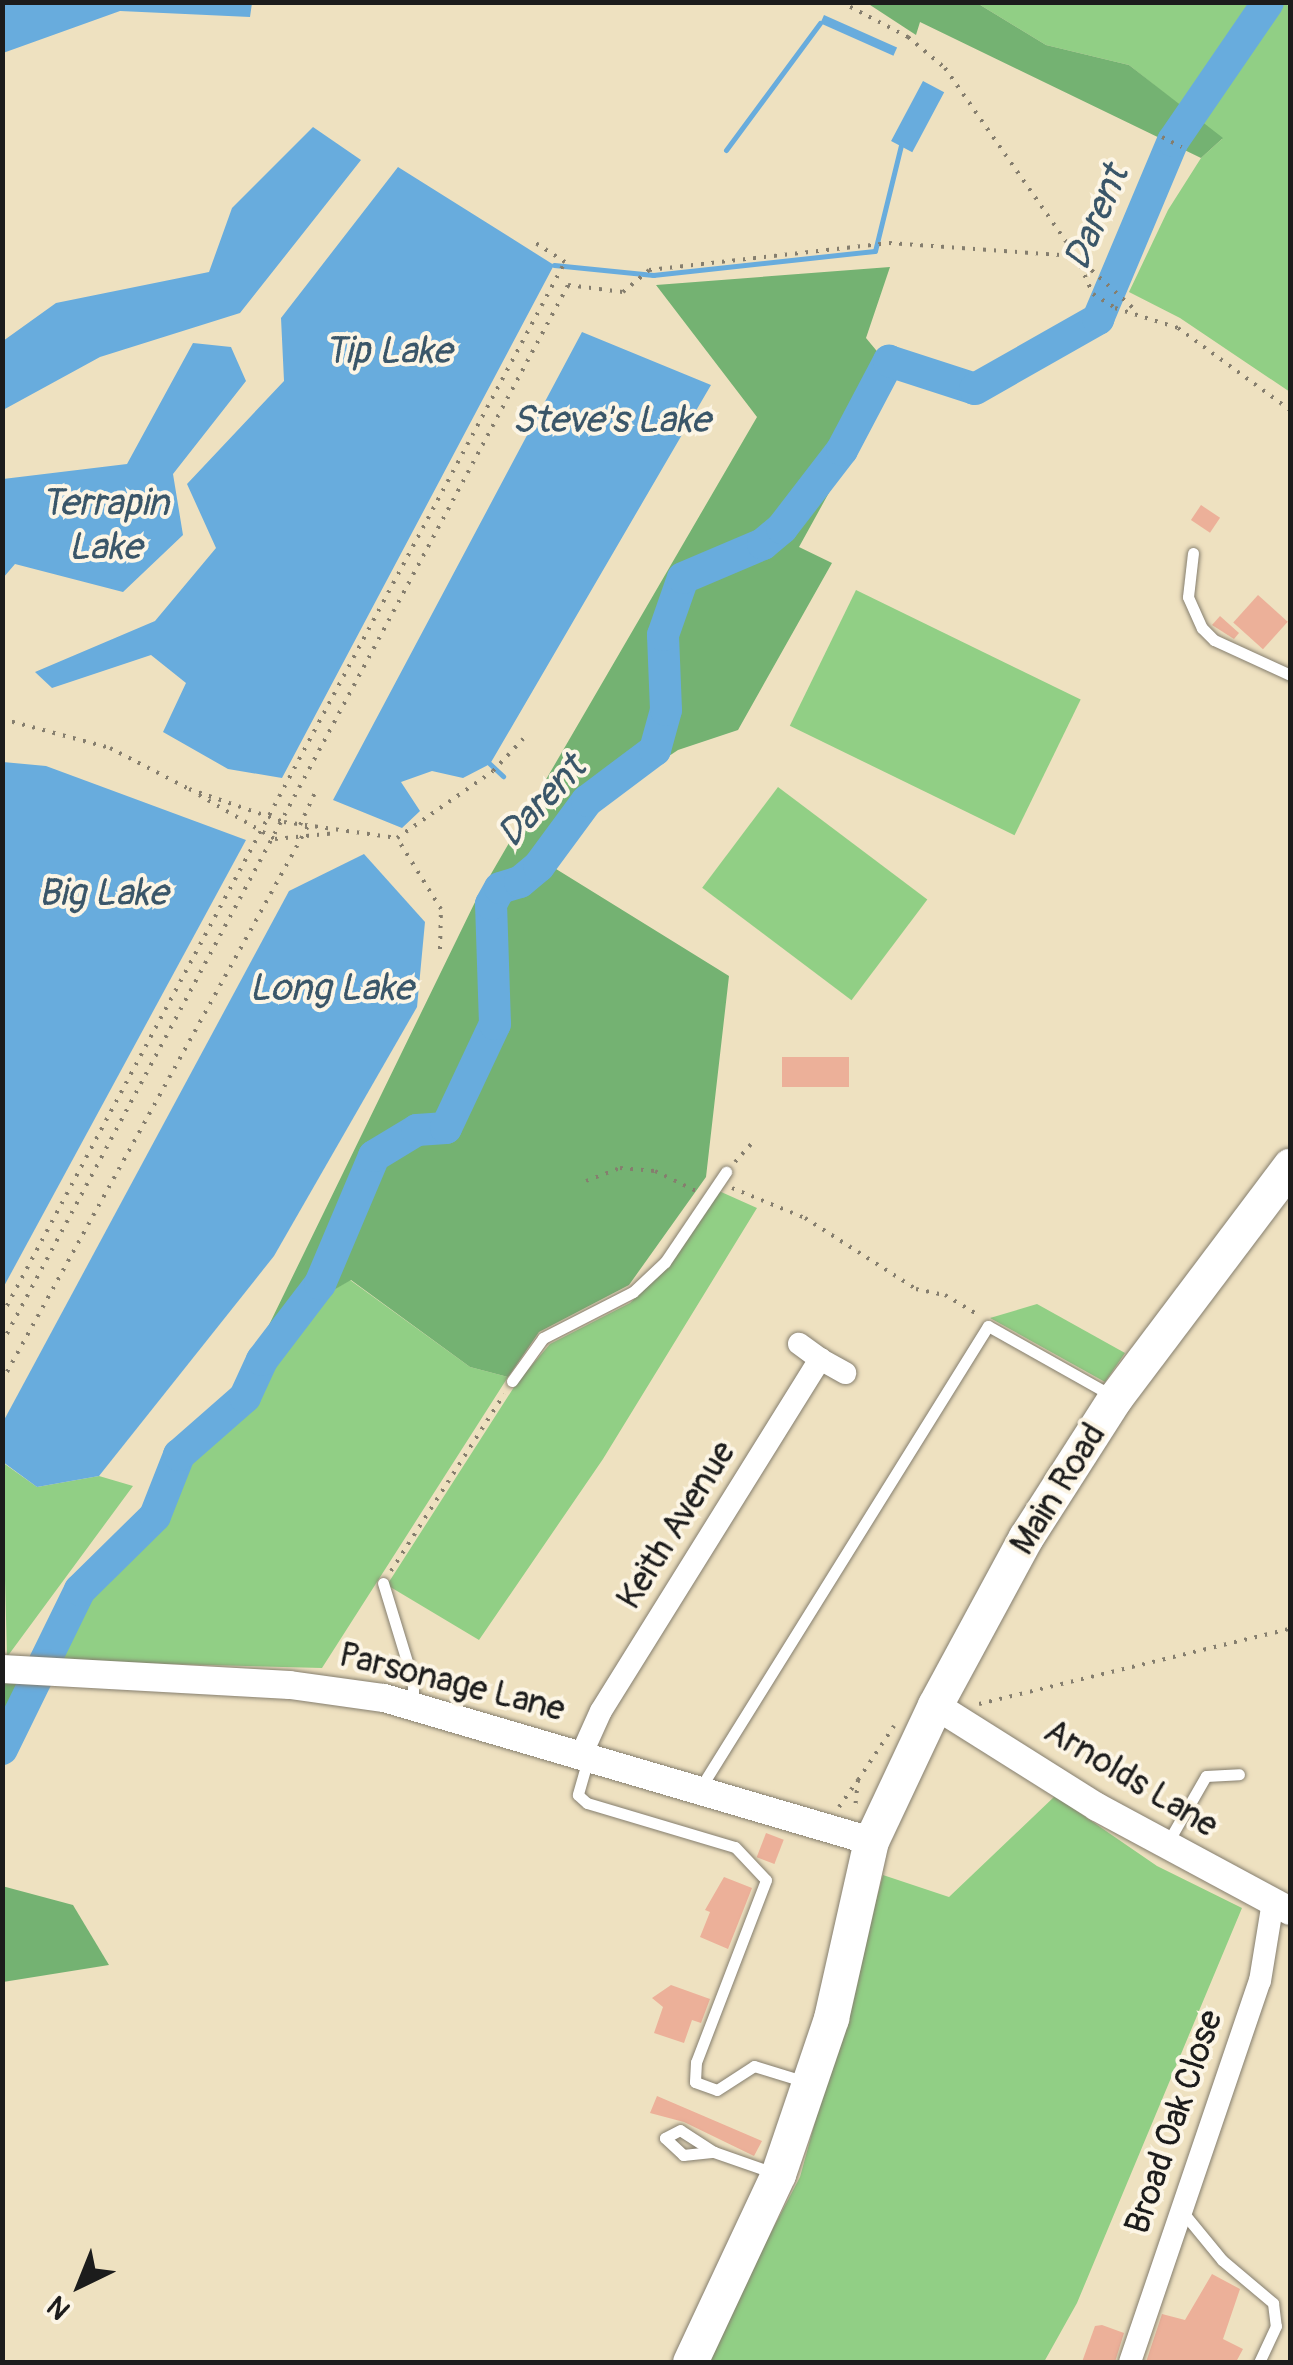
<!DOCTYPE html>
<style>
body{margin:0}
#map{position:relative;width:1293px;height:2365px;overflow:hidden;background:#eee1c0;font-family:Pangolin,sans-serif}
div>[style]{position:absolute}
.green>*{inset:0;background:#91cf85;transform-origin:0 0}
.forest>*{inset:0;background:#74b272}
.water>*{inset:0;background:#68acdd;transform-origin:0 0}
.stream>*{height:5px;margin:-2.5px;padding:0 2.5px;transform-origin:2.5px;border-radius:2.5px;background:#68acdd}
.river>*{height:32px;margin:-16px;padding:0 16px;transform-origin:16px;border-radius:16px;background:#68acdd}
.building>*{inset:0;background:#ecb099;transform-origin:0 0}
.path>*{height:4px;margin-top:-2px;transform-origin:0;background:repeating-linear-gradient(90deg,#857e6e 0 2.5px,transparent 0 10.5px)}
.roads{filter:drop-shadow(0 0 2px #857e6e) drop-shadow(0 0 2px #857e6e)}
.service>*{height:11px;margin:-5.5px;padding:0 5.5px;transform-origin:5.5px;border-radius:5.5px;background:#fff}
.minor>*{height:22px;margin:-11px;padding:0 11px;transform-origin:11px;border-radius:11px;background:#fff}
.tertiary>*{height:28px;margin:-14px;padding:0 14px;transform-origin:14px;border-radius:14px;background:#fff}
.primary>*{height:35px;margin:-17.5px;padding:0 17.5px;transform-origin:17.5px;border-radius:17.5px;background:#fff}
span{translate:-50% -50%;white-space:nowrap;text-align:center;line-height:1.15;-webkit-text-stroke:8px #fcf5e5;paint-order:stroke}
.street-label{font-size:35px;color:#1c1c1c}
.water-label{font-size:38px;color:#3a5669;font-style:italic}
.frame{position:absolute;inset:0;border:5px solid #1c1c1c;pointer-events:none}
.north{position:absolute;left:30px;top:2235px;width:100px;height:100px;-webkit-text-stroke:8px #fcf5e5;paint-order:stroke;rotate:223deg;font-size:28px;font-weight:700;line-height:40px;text-align:center;color:#1c1c1c}
.north::after{content:'';display:block;margin:auto;width:35px;height:45px;background:#1c1c1c;clip-path:polygon(50% 0,100% 100%,50% 72%,0 100%)}
</style>
<div id="map">
<div class="green">
<div style="clip-path:polygon(1283px 2px,1290px 7px,1290px 392px,1180px 318px,1129px 292px,1168px 210px,1201px 158px,1222px 139px,1129px 65px,1046px 45px,977px 3px)"></div>
<div style="left:856px;top:590px;width:250px;height:151px;rotate:26deg"></div>
<div style="left:778px;top:787px;width:187px;height:126px;rotate:37deg"></div>
<div style="clip-path:polygon(719px 1191px,757px 1208px,603px 1459px,479px 1640px,387px 1585px,516px 1384px,550px 1344px,630px 1303px,670px 1266px)"></div>
<div style="clip-path:polygon(350px 1280px,470px 1367px,508px 1377px,322px 1668px,51px 1661px,90px 1586px,160px 1517px,186px 1459px,247px 1402px,305px 1307px)"></div>
<div style="clip-path:polygon(1037px 1304px,1125px 1353px,1105px 1382px,990px 1318px)"></div>
<div style="clip-path:polygon(2px 1462px,37px 1487px,99px 1476px,133px 1486px,7px 1657px)"></div>
<div style="clip-path:polygon(1055px 1796px,1157px 1866px,1242px 1908px,1077px 2303px,1044px 2362px,703px 2362px,800px 2177px,883px 1875px,949px 1897px)"></div>
</div>
<div class="forest">
<div style="clip-path:polygon(867px 3px,977px 3px,1046px 45px,1129px 65px,1223px 138px,1201px 158px,920px 22px,916px 35px)"></div>
<div style="clip-path:polygon(890px 267px,866px 338px,895px 373px,799px 547px,832px 563px,738px 730px,678px 750px,588px 810px,548px 864px,729px 976px,706px 1177px,629px 1285px,539px 1332px,508px 1377px,470px 1367px,351px 1280px,267px 1329px,477px 898px,757px 417px,656px 285px)"></div>
<div style="clip-path:polygon(3px 1679px,25px 1681px,3px 1727px)"></div>
<div style="clip-path:polygon(2px 1886px,73px 1905px,109px 1965px,3px 1982px)"></div>
</div>
<div class="water">
<div style="clip-path:polygon(2px 3px,3px 2px,252px 3px,250px 17px,120px 11px,3px 53px)"></div>
<div style="left:824px;top:15px;width:80px;height:9px;rotate:24deg"></div>
<div style="left:923px;top:81px;width:24px;height:68px;rotate:28deg"></div>
<div style="clip-path:polygon(313px 127px,361px 160px,240px 313px,100px 357px,3px 410px,3px 341px,56px 303px,209px 272px,232px 208px)"></div>
<div style="clip-path:polygon(398px 167px,554px 265px,282px 778px,228px 769px,163px 732px,186px 683px,151px 655px,52px 688px,35px 672px,155px 621px,216px 548px,187px 484px,284px 381px,281px 318px)"></div>
<div style="clip-path:polygon(582px 332px,711px 385px,490px 764px,463px 778px,432px 771px,401px 782px,420px 811px,402px 828px,333px 800px)"></div>
<div style="clip-path:polygon(193px 343px,231px 347px,246px 381px,173px 474px,183px 535px,123px 592px,15px 564px,3px 578px,3px 479px,127px 464px)"></div>
<div style="clip-path:polygon(3px 762px,46px 766px,246px 840px,3px 1288px)"></div>
<div style="clip-path:polygon(364px 854px,425px 922px,417px 1007px,274px 1256px,99px 1476px,37px 1487px,3px 1462px,3px 1422px,289px 891px)"></div>
</div>
<div class="stream">
<div style="left:726px;top:150px;width:158px;rotate:-53.5deg"></div>
<div style="left:554px;top:265px;width:100px;rotate:5.8deg"></div>
<div style="left:653px;top:275px;width:223px;rotate:-6.2deg"></div>
<div style="left:875px;top:251px;width:109px;rotate:-76.2deg"></div>
<div style="left:490px;top:764px;width:18px;rotate:43deg"></div>
</div>
<div class="river">
<div style="left:2px;top:1749px;width:177px;rotate:-63.9deg"></div>
<div style="left:80px;top:1590px;width:105px;rotate:-44.6deg"></div>
<div style="left:155px;top:1516px;width:66px;rotate:-68.5deg"></div>
<div style="left:179px;top:1455px;width:88px;rotate:-41.3deg"></div>
<div style="left:245px;top:1397px;width:41px;rotate:-65.3deg"></div>
<div style="left:262px;top:1360px;width:96px;rotate:-52.7deg"></div>
<div style="left:320px;top:1284px;width:139px;rotate:-67.1deg"></div>
<div style="left:374px;top:1156px;width:50px;rotate:-31.2deg"></div>
<div style="left:417px;top:1130px;width:29px;rotate:-4deg"></div>
<div style="left:446px;top:1128px;width:115px;rotate:-64.8deg"></div>
<div style="left:495px;top:1024px;width:120px;rotate:-91.9deg"></div>
<div style="left:491px;top:904px;width:18px;rotate:-61deg"></div>
<div style="left:500px;top:888px;width:21px;rotate:-17deg"></div>
<div style="left:520px;top:882px;width:25px;rotate:-40deg"></div>
<div style="left:539px;top:866px;width:81px;rotate:-53.6deg"></div>
<div style="left:587px;top:801px;width:85px;rotate:-36.9deg"></div>
<div style="left:655px;top:750px;width:41px;rotate:-74.6deg"></div>
<div style="left:666px;top:710px;width:75px;rotate:-92.3deg"></div>
<div style="left:663px;top:635px;width:60px;rotate:-70.7deg"></div>
<div style="left:683px;top:578px;width:87px;rotate:-23deg"></div>
<div style="left:763px;top:544px;width:25px;rotate:-40deg"></div>
<div style="left:782px;top:528px;width:98px;rotate:-52.4deg"></div>
<div style="left:842px;top:450px;width:101px;rotate:-62.2deg"></div>
<div style="left:889px;top:361px;width:90px;rotate:18deg"></div>
<div style="left:975px;top:389px;width:142px;rotate:-29.6deg"></div>
<div style="left:1098px;top:319px;width:193px;rotate:-67.2deg"></div>
<div style="left:1173px;top:141px;width:168px;rotate:-55.6deg"></div>
</div>
<div class="building">
<div style="left:1201px;top:505px;width:23px;height:18px;rotate:34deg"></div>
<div style="left:1258px;top:595px;width:40px;height:37px;rotate:42deg"></div>
<div style="clip-path:polygon(1220px 616px,1239px 633px,1234px 639px,1212px 625px)"></div>
<div style="left:849px;top:1057px;width:30px;height:67px;rotate:90deg"></div>
<div style="left:766px;top:1833px;width:19px;height:26px;rotate:21deg"></div>
<div style="clip-path:polygon(724px 1877px,752px 1888px,728px 1949px,700px 1937px,710px 1912px,705px 1910px)"></div>
<div style="clip-path:polygon(671px 1985px,710px 1999px,701px 2023px,692px 2020px,684px 2043px,654px 2033px,663px 2007px,652px 1998px)"></div>
<div style="clip-path:polygon(657px 2096px,762px 2141px,754px 2156px,684px 2122px,650px 2113px)"></div>
<div style="clip-path:polygon(1212px 2274px,1240px 2289px,1223px 2339px,1243px 2349px,1236px 2362px,1146px 2362px,1162px 2314px,1185px 2320px)"></div>
<div style="clip-path:polygon(1102px 2325px,1124px 2333px,1115px 2362px,1082px 2362px,1095px 2326px)"></div>
</div>
<div class="path">
<div style="left:841px;top:2px;width:76px;rotate:27.6deg"></div>
<div style="left:908px;top:37px;width:48px;rotate:40deg"></div>
<div style="left:945px;top:68px;width:229px;rotate:55.1deg"></div>
<div style="left:1076px;top:256px;width:42px;rotate:65.9deg"></div>
<div style="left:1093px;top:294px;width:26px;rotate:32deg"></div>
<div style="left:1115px;top:308px;width:66px;rotate:17.6deg"></div>
<div style="left:1178px;top:328px;width:139px;rotate:36.2deg"></div>
<div style="left:1162px;top:137px;width:22px;rotate:27deg"></div>
<div style="left:2px;top:719px;width:112px;rotate:15deg"></div>
<div style="left:110px;top:748px;width:89px;rotate:27.4deg"></div>
<div style="left:189px;top:789px;width:101px;rotate:19.2deg"></div>
<div style="left:284px;top:822px;width:114px;rotate:8.1deg"></div>
<div style="left:199px;top:795px;width:88px;rotate:30.1deg"></div>
<div style="left:275px;top:839px;width:62px;rotate:-5.5deg"></div>
<div style="left:300px;top:825px;width:40px;rotate:-65deg"></div>
<div style="left:440px;top:949px;width:40px;rotate:-88.6deg"></div>
<div style="left:441px;top:909px;width:84px;rotate:-121.8deg"></div>
<div style="left:397px;top:838px;width:117px;rotate:-34.9deg"></div>
<div style="left:493px;top:771px;width:45px;rotate:-46.8deg"></div>
<div style="left:735px;top:1162px;width:25px;rotate:-48deg"></div>
<div style="left:586px;top:1181px;width:36px;rotate:-21deg"></div>
<div style="left:620px;top:1168px;width:35px;rotate:5deg"></div>
<div style="left:655px;top:1171px;width:48px;rotate:26deg"></div>
<div style="left:732px;top:1188px;width:79px;rotate:22.3deg"></div>
<div style="left:805px;top:1218px;width:132px;rotate:32.6deg"></div>
<div style="left:916px;top:1289px;width:30px;rotate:12deg"></div>
<div style="left:945px;top:1295px;width:39px;rotate:31deg"></div>
<div style="left:2px;top:1315px;width:1194px;rotate:-61.87deg"></div>
<div style="left:565px;top:262px;width:40px;rotate:-147.1deg"></div>
<div style="left:2px;top:1343px;width:1200px;rotate:-61.85deg"></div>
<div style="left:568px;top:285px;width:55px;rotate:7.3deg"></div>
<div style="left:623px;top:292px;width:34px;rotate:-40deg"></div>
<div style="left:649px;top:270px;width:242px;rotate:-6.4deg"></div>
<div style="left:889px;top:243px;width:187px;rotate:4deg"></div>
<div style="left:1076px;top:256px;width:79px;rotate:42.4deg"></div>
<div style="left:2px;top:1381px;width:634px;rotate:-61.13deg"></div>
<div style="left:391px;top:1571px;width:210px;rotate:-57.4deg"></div>
<div style="left:979px;top:1704px;width:320px;rotate:-13.6deg"></div>
<div style="left:858px;top:1780px;width:65px;rotate:-56.3deg"></div>
<div style="left:839px;top:1807px;width:33px;rotate:-55deg"></div>
<div style="left:858px;top:1780px;width:27px;rotate:96deg"></div>
</div>
<div class="roads">
<div class="service">
<div style="left:1193px;top:553px;width:44px;rotate:96.5deg"></div>
<div style="left:1188px;top:597px;width:34px;rotate:66deg"></div>
<div style="left:1202px;top:628px;width:17px;rotate:45deg"></div>
<div style="left:1214px;top:640px;width:84px;rotate:24.7deg"></div>
<div style="left:512px;top:1381px;width:53px;rotate:-54.2deg"></div>
<div style="left:543px;top:1338px;width:101px;rotate:-27.1deg"></div>
<div style="left:633px;top:1292px;width:44px;rotate:-43.2deg"></div>
<div style="left:665px;top:1262px;width:109px;rotate:-55.9deg"></div>
<div style="left:383px;top:1583px;width:102px;rotate:73deg"></div>
<div style="left:413px;top:1681px;width:23px;rotate:90deg"></div>
<div style="left:588px;top:1759px;width:37px;rotate:106deg"></div>
<div style="left:578px;top:1795px;width:12px;rotate:42deg"></div>
<div style="left:587px;top:1803px;width:154px;rotate:16.6deg"></div>
<div style="left:735px;top:1847px;width:45px;rotate:46.8deg"></div>
<div style="left:766px;top:1880px;width:195px;rotate:111deg"></div>
<div style="left:696px;top:2062px;width:20px;rotate:93deg"></div>
<div style="left:695px;top:2082px;width:23px;rotate:20deg"></div>
<div style="left:717px;top:2090px;width:44px;rotate:-33deg"></div>
<div style="left:754px;top:2066px;width:51px;rotate:17deg"></div>
<div style="left:701px;top:1787px;width:543px;rotate:-58.1deg"></div>
<div style="left:988px;top:1326px;width:141px;rotate:29.3deg"></div>
<div style="left:1168px;top:1842px;width:76px;rotate:-60.1deg"></div>
<div style="left:1206px;top:1776px;width:33px;rotate:-3deg"></div>
<div style="left:714px;top:2152px;width:40px;rotate:-147.1deg"></div>
<div style="left:680px;top:2130px;width:17px;rotate:152deg"></div>
<div style="left:665px;top:2138px;width:25px;rotate:43deg"></div>
<div style="left:683px;top:2155px;width:31px;rotate:-6deg"></div>
<div style="left:714px;top:2152px;width:64px;rotate:19.3deg"></div>
<div style="left:1181px;top:2210px;width:65px;rotate:50.6deg"></div>
<div style="left:1222px;top:2260px;width:67px;rotate:40.1deg"></div>
<div style="left:1273px;top:2303px;width:23px;rotate:83deg"></div>
<div style="left:1276px;top:2326px;width:40px;rotate:115deg"></div>
</div>
<div class="minor">
<div style="left:820px;top:1359px;width:29px;rotate:29deg"></div>
<div style="left:582px;top:1753px;width:46px;rotate:-65.7deg"></div>
<div style="left:601px;top:1711px;width:415px;rotate:-58.1deg"></div>
<div style="left:820px;top:1359px;width:26px;rotate:-144deg"></div>
<div style="left:1130px;top:2362px;width:403px;rotate:-71.2deg"></div>
<div style="left:1260px;top:1981px;width:80px;rotate:-80.7deg"></div>
</div>
<div class="tertiary">
<div style="left:2px;top:1669px;width:288px;rotate:3.2deg"></div>
<div style="left:290px;top:1685px;width:95px;rotate:7.9deg"></div>
<div style="left:384px;top:1698px;width:508px;rotate:16.36deg"></div>
<div style="left:935px;top:1705px;width:191px;rotate:32.2deg"></div>
<div style="left:1097px;top:1807px;width:219px;rotate:28.3deg"></div>
</div>
<div class="primary">
<div style="left:690px;top:2362px;width:208px;rotate:-64.9deg"></div>
<div style="left:778px;top:2174px;width:165px;rotate:-71.2deg"></div>
<div style="left:831px;top:2018px;width:181px;rotate:-77.3deg"></div>
<div style="left:871px;top:1841px;width:150px;rotate:-64.8deg"></div>
<div style="left:935px;top:1705px;width:191px;rotate:-61.6deg"></div>
<div style="left:1026px;top:1537px;width:165px;rotate:-57.4deg"></div>
<div style="left:1115px;top:1398px;width:291px;rotate:-53deg"></div>
</div>
</div>
<div class="street-label">
<span style="left:1058px;top:1489px;rotate:-58deg">Main Road</span>
<span style="left:676px;top:1525px;rotate:-58deg">Keith Avenue</span>
<span style="left:452px;top:1682px;rotate:14deg">Parsonage Lane</span>
<span style="left:1131px;top:1778px;rotate:31deg">Arnolds Lane</span>
<span style="left:1174px;top:2122px;rotate:-71deg">Broad Oak Close</span>
</div>
<div class="water-label">
<span style="left:1097px;top:218px;rotate:-67deg">Darent</span>
<span style="left:388px;top:352px">Tip Lake</span>
<span style="left:611px;top:421px">Steve's Lake</span>
<span style="left:105px;top:526px">Terrapin<br>Lake</span>
<span style="left:542px;top:802px;rotate:-47deg">Darent</span>
<span style="left:103px;top:894px">Big Lake</span>
<span style="left:331px;top:989px">Long Lake</span>
</div>
<div class="frame"></div>
<div class="north">N</div>
</div>
